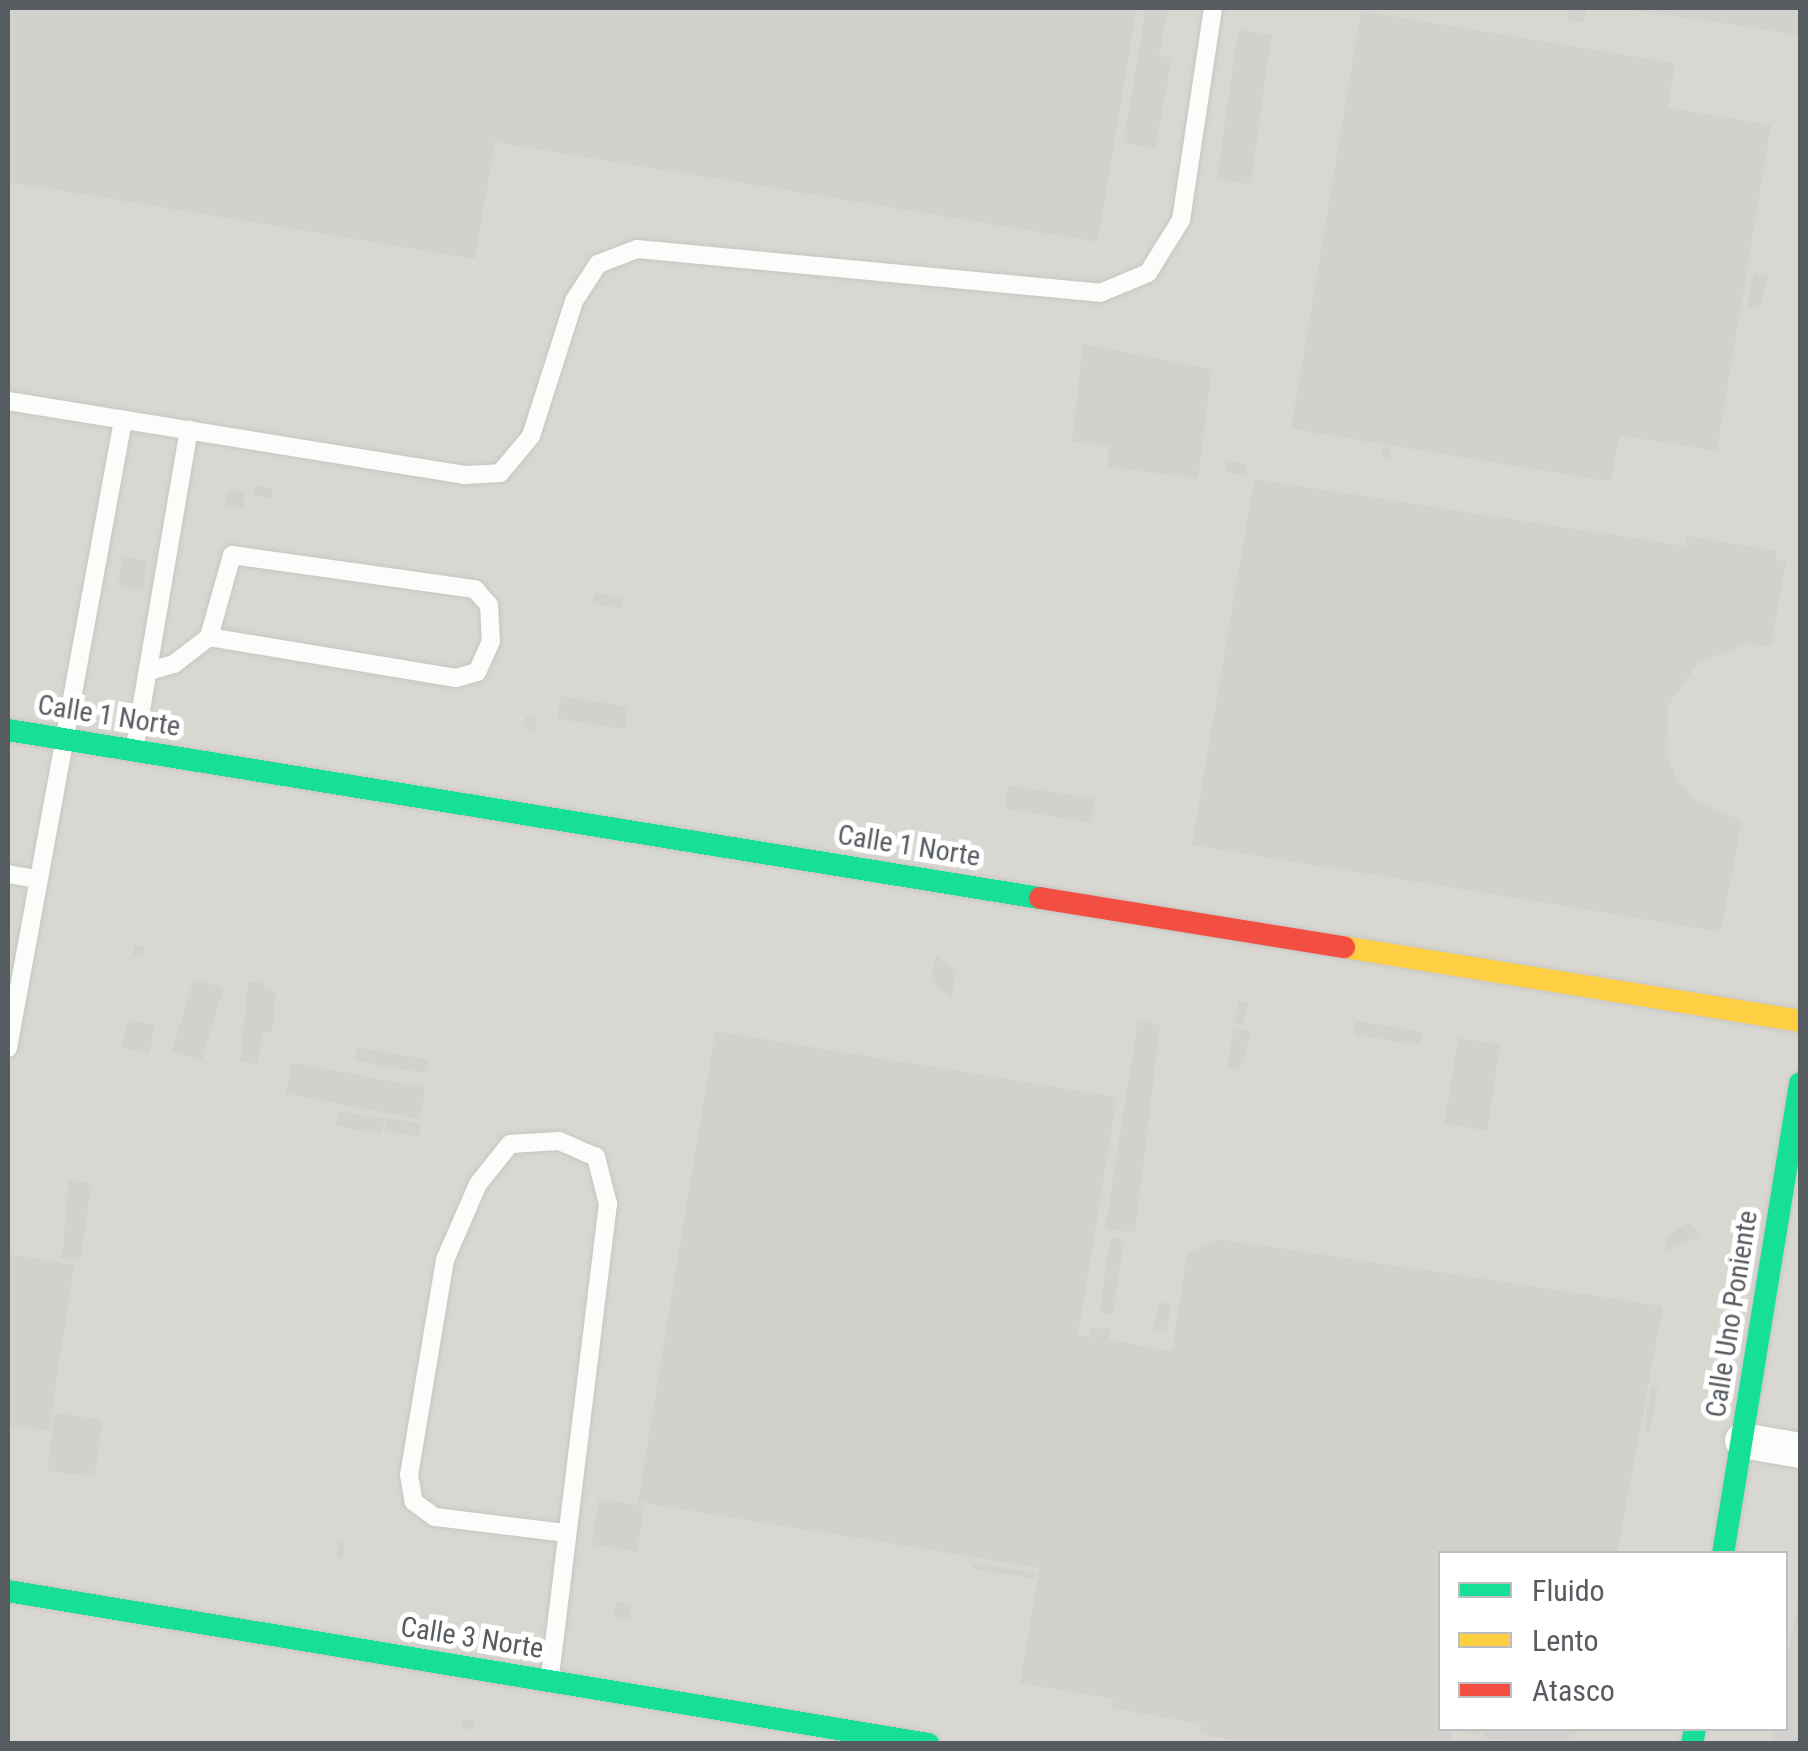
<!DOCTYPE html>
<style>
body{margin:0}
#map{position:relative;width:1808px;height:1751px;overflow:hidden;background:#eae8e2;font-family:"Roboto Condensed",sans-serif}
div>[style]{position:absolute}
.industrial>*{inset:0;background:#d9d7d1}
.building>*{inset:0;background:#d2d1cd;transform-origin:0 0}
.roads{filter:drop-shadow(0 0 2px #c6c6c4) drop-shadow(0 0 2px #c6c6c4)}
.lane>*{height:18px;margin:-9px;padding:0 9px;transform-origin:9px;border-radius:9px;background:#fcfcfb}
.street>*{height:35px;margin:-17.5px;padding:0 17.5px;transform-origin:17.5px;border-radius:17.5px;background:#fcfcfb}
.fast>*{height:22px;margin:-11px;padding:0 11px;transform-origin:11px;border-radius:11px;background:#16e098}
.slow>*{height:22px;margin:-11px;padding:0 11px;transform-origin:11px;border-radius:11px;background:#ffcf43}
.jam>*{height:22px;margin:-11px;padding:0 11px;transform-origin:11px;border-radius:11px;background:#f24e42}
span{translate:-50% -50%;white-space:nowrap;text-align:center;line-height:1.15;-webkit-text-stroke:10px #fff;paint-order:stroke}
.street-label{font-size:28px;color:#575c61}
.frame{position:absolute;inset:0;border:10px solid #575c61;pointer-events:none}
.legend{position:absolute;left:1438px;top:1551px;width:350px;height:180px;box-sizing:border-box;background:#fff;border:2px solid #bcbec0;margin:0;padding:12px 18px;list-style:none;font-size:30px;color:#575c61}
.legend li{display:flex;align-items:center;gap:20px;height:50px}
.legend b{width:50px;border:2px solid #bcbec0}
</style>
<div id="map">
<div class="industrial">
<div style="clip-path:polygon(evenodd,8px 8px,1800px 8px,1800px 1743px,8px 1744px,8px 8px,1440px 1554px,1786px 1554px,1786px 1728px,1440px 1728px,1440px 1554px)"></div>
</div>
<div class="building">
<div style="clip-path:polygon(8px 8px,1137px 8px,1098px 242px,495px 142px,475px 259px,8px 182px)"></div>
<div style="clip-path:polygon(1146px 8px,1168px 8px,1159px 55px,1172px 58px,1155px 149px,1123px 143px)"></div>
<div style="clip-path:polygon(1569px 8px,1587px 9px,1584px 23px,1567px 20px)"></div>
<div style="clip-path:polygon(1634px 8px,1800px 8px,1800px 35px,1633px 10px)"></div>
<div style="clip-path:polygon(1361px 11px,1675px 63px,1668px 108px,1771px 125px,1717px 451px,1619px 435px,1611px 482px,1291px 429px)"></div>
<div style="left:1238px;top:30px;width:34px;height:151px;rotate:8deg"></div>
<div style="left:1754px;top:273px;width:14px;height:34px;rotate:12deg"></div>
<div style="clip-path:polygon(1083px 344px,1212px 369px,1198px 478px,1107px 467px,1109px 446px,1072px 442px)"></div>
<div style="left:1383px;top:446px;width:9px;height:11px;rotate:13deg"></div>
<div style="clip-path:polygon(1226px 461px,1247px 464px,1246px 476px,1225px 472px)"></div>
<div style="clip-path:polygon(1254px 479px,1686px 546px,1687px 536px,1777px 551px,1776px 560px,1786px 562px,1771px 646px,1746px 644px,1698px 663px,1668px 706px,1667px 758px,1679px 782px,1697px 802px,1742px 820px,1721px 932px,1192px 845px)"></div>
<div style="left:256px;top:485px;width:17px;height:11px;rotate:10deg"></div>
<div style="left:228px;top:490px;width:17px;height:16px;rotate:7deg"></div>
<div style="left:122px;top:557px;width:25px;height:30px;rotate:7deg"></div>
<div style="left:594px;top:593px;width:30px;height:11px;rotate:9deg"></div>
<div style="left:561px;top:696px;width:68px;height:23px;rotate:9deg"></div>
<div style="clip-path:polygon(526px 716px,537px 719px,533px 732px,524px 729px)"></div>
<div style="left:1008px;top:785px;width:88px;height:24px;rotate:9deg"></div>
<div style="left:134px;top:945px;width:11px;height:10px;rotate:5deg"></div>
<div style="clip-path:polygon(935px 955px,956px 972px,951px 999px,931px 982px)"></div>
<div style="left:194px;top:979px;width:31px;height:76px;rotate:17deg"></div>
<div style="clip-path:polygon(262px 981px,266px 991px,276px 992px,272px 1033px,262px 1032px,258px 1064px,240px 1062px,248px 982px)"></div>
<div style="clip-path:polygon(1238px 1001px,1248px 1003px,1243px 1026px,1235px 1024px)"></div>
<div style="left:127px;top:1020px;width:28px;height:29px;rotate:10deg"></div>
<div style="clip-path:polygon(1138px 1021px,1160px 1025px,1135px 1233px,1105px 1229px)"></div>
<div style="left:1356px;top:1021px;width:67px;height:14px;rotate:9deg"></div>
<div style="clip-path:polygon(1234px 1028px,1252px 1031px,1240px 1070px,1227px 1067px)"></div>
<div style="clip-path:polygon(715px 1031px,1117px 1097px,1078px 1335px,1090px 1337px,1092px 1327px,1110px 1330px,1109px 1340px,1172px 1351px,1187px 1254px,1219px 1239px,1663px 1306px,1617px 1554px,1440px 1554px,1440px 1728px,1479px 1728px,1478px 1735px,1452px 1731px,1450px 1744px,1254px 1744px,1199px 1734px,1201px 1724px,1111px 1708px,1113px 1699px,1020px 1683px,1039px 1568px,638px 1502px)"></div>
<div style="left:1458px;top:1038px;width:43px;height:87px;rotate:9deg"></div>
<div style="left:357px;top:1047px;width:73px;height:14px;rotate:10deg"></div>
<div style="left:292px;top:1062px;width:136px;height:32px;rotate:11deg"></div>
<div style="left:338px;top:1111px;width:47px;height:15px;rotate:10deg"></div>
<div style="left:386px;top:1118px;width:36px;height:13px;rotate:9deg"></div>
<div style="clip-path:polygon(69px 1179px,92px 1183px,80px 1261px,62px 1258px)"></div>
<div style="clip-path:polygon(1690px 1221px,1699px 1236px,1664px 1252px,1667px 1236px)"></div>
<div style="left:1110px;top:1237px;width:14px;height:77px;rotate:8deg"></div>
<div style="clip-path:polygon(8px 1254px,74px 1265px,49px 1431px,8px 1425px)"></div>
<div style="left:1158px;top:1302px;width:13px;height:29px;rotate:9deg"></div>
<div style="clip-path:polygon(1651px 1386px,1658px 1387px,1650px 1431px,1644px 1430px)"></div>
<div style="left:55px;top:1413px;width:48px;height:58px;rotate:8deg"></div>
<div style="left:599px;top:1499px;width:46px;height:46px;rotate:9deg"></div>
<div style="left:339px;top:1541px;width:6px;height:17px;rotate:9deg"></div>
<div style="left:974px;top:1563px;width:63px;height:6px;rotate:9deg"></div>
<div style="clip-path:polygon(1800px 1589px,1800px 1744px,1773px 1744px,1775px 1728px,1786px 1728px,1786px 1666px)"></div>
<div style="left:616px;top:1601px;width:16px;height:15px;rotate:11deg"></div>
<div style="left:463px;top:1719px;width:12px;height:9px;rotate:9deg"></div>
<div style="clip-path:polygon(1484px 1728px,1583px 1728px,1561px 1744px,1483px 1738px)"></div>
</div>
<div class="roads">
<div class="lane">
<div style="left:8px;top:401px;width:462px;rotate:9.2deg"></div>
<div style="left:464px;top:475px;width:36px;rotate:-3deg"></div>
<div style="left:500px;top:473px;width:48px;rotate:-50deg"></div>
<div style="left:531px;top:436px;width:142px;rotate:-72.3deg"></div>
<div style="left:574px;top:301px;width:44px;rotate:-57deg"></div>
<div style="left:598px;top:264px;width:42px;rotate:-21deg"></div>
<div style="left:637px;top:249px;width:465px;rotate:5.4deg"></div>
<div style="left:1100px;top:293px;width:52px;rotate:-22.6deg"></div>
<div style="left:1148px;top:273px;width:62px;rotate:-58.1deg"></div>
<div style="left:1181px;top:220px;width:214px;rotate:-81.4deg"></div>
<div style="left:149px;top:671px;width:26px;rotate:-16deg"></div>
<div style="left:174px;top:664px;width:44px;rotate:-37.6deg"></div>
<div style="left:209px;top:637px;width:85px;rotate:-74.3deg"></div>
<div style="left:232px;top:555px;width:245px;rotate:8deg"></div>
<div style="left:475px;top:589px;width:21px;rotate:49deg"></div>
<div style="left:489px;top:605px;width:36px;rotate:87deg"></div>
<div style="left:491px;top:641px;width:34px;rotate:114deg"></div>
<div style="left:477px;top:672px;width:22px;rotate:164deg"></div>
<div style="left:456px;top:678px;width:250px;rotate:-170.6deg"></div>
<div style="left:135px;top:745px;width:320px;rotate:-80.3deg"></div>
<div style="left:8px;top:874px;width:29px;rotate:10deg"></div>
<div style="left:8px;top:1048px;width:638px;rotate:-79.62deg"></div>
<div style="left:550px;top:1676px;width:476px;rotate:-83deg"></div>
<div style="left:608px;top:1204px;width:49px;rotate:-104.3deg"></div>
<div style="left:596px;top:1157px;width:40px;rotate:-156.6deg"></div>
<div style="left:559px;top:1141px;width:49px;rotate:176.5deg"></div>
<div style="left:510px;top:1144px;width:51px;rotate:128.7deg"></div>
<div style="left:478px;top:1184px;width:83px;rotate:113.5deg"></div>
<div style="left:445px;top:1260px;width:218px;rotate:99.5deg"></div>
<div style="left:409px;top:1475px;width:27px;rotate:80deg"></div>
<div style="left:414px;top:1502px;width:26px;rotate:36deg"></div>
<div style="left:435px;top:1517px;width:132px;rotate:7deg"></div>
</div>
<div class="street">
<div style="left:1742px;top:1440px;width:59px;rotate:9.8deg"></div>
</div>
<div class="fast">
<div style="left:8px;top:730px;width:1046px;rotate:9.25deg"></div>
<div style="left:1723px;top:1554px;width:477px;rotate:-80.7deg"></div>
<div style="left:8px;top:1591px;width:933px;rotate:9.44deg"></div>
<div style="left:1692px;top:1744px;width:16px;rotate:-79deg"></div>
</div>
<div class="slow">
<div style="left:1344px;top:947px;width:462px;rotate:9.2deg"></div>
</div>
<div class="jam">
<div style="left:1040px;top:898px;width:308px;rotate:9.2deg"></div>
</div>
</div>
<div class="street-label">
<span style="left:109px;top:716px;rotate:9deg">Calle 1 Norte</span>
<span style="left:909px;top:846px;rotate:9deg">Calle 1 Norte</span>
<span style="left:1732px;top:1314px;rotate:-81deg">Calle Uno Poniente</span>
<span style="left:472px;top:1638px;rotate:9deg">Calle 3 Norte</span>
</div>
<div class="frame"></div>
<ul class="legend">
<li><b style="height:12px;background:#16e098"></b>Fluido</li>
<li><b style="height:12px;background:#ffcf43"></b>Lento</li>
<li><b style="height:12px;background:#f24e42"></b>Atasco</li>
</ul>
</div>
